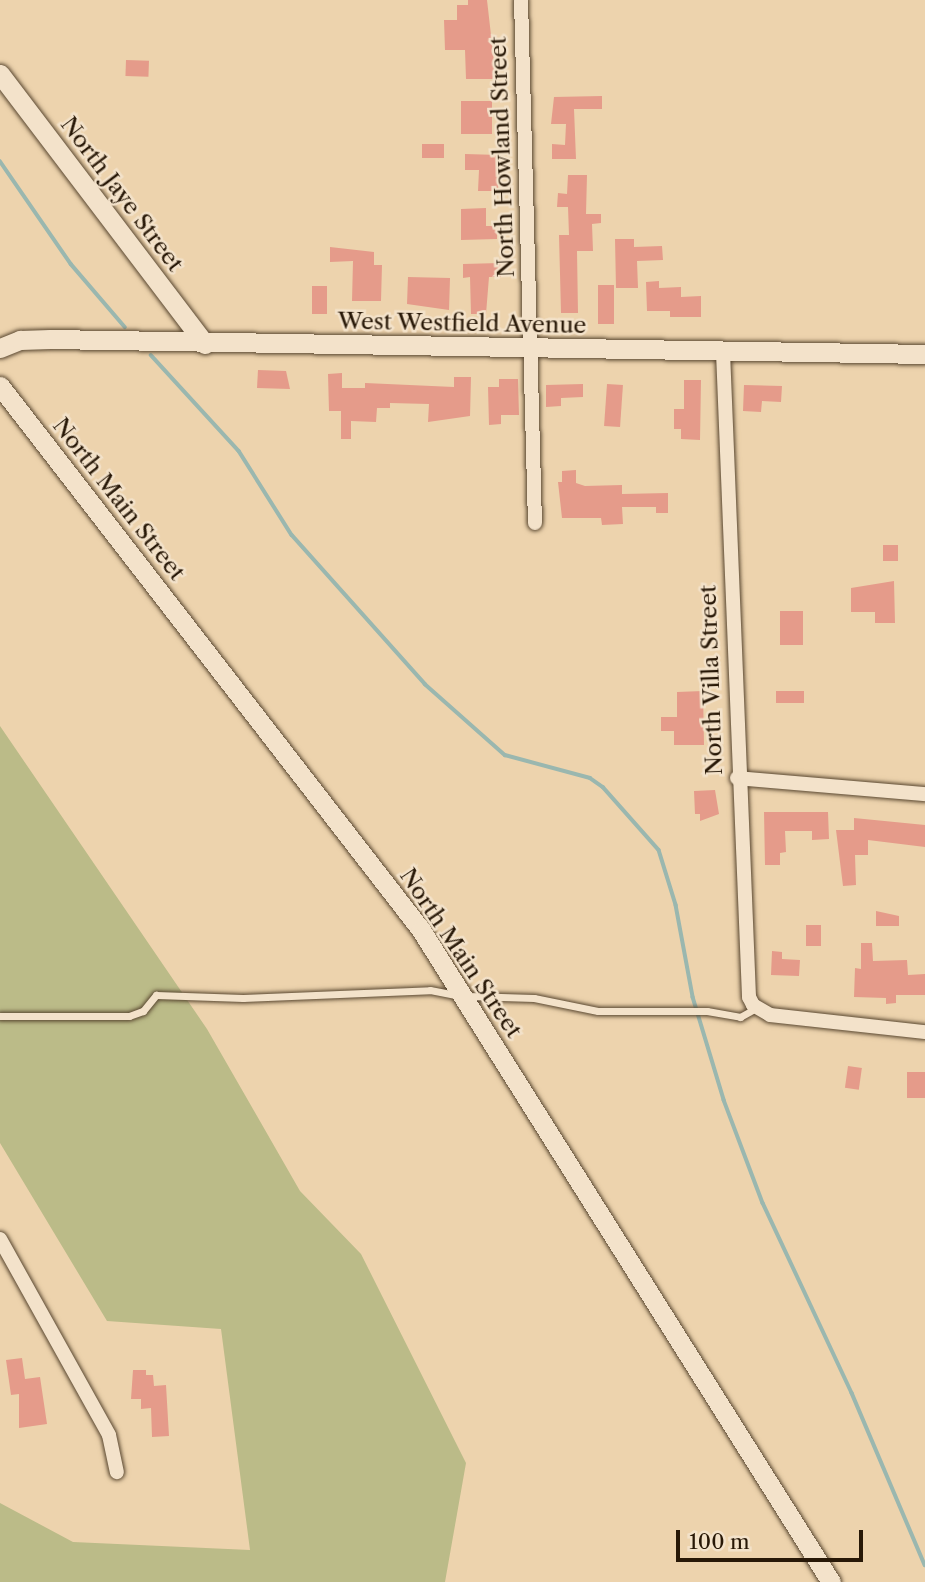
<!DOCTYPE html>
<style>
body{margin:0}
#map{position:relative;width:925px;height:1582px;overflow:hidden;background:#edd3ad;font-family:"Libre Caslon Text",serif}
div>[style]{position:absolute}
.green>*{inset:0;background:#bb8}
.stream>*{height:3.5px;margin:-1.75px;padding:0 1.75px;transform-origin:1.75px;border-radius:1.75px;background:#9ab7af}
.building>*{inset:0;background:#e59b8a;transform-origin:0 0}
.roads{filter:drop-shadow(0 0 2px #594730) drop-shadow(0 0 2px #594730)}
.lane>*{height:7px;margin:-3.5px;padding:0 3.5px;transform-origin:3.5px;border-radius:3.5px;background:#f3e2ca}
.street>*{height:14px;margin:-7px;padding:0 7px;transform-origin:7px;border-radius:7px;background:#f3e2ca}
.secondary>*{height:19px;margin:-9.5px;padding:0 9.5px;transform-origin:9.5px;border-radius:9.5px;background:#f3e2ca}
span{translate:-50% -50%;white-space:nowrap;text-align:center;line-height:1.15;-webkit-text-stroke:5px #f3e2ca;paint-order:stroke}
.street-label{font-size:23px;color:#281807}
.scale{position:absolute;left:676px;top:1530px;width:187px;height:32px;box-sizing:border-box;border:4px solid #281807;border-top:0;padding-left:9px;font-size:21px;line-height:24px;white-space:nowrap;color:#281807;-webkit-text-stroke:5px #f3e2ca;paint-order:stroke}
</style>
<div id="map">
<div class="green">
<div style="clip-path:polygon(0 726px,207px 1029px,300px 1191px,361px 1254px,466px 1463px,445px 1582px,0 1582px,0 1503px,73px 1542px,250px 1550px,221px 1329px,107px 1321px,0 1143px)"></div>
</div>
<div class="stream">
<div style="left:0;top:161px;width:125px;rotate:55.4deg"></div>
<div style="left:71px;top:264px;width:83px;rotate:49.4deg"></div>
<div style="left:151px;top:355px;width:130px;rotate:47.5deg"></div>
<div style="left:239px;top:451px;width:99px;rotate:57.8deg"></div>
<div style="left:292px;top:535px;width:200px;rotate:48.2deg"></div>
<div style="left:425px;top:684px;width:107px;rotate:41.6deg"></div>
<div style="left:505px;top:755px;width:88px;rotate:15.1deg"></div>
<div style="left:590px;top:778px;width:16px;rotate:35deg"></div>
<div style="left:603px;top:787px;width:84px;rotate:48.4deg"></div>
<div style="left:659px;top:850px;width:58px;rotate:72.8deg"></div>
<div style="left:676px;top:905px;width:94px;rotate:79.5deg"></div>
<div style="left:693px;top:997px;width:108px;rotate:73.2deg"></div>
<div style="left:724px;top:1100px;width:110px;rotate:69.3deg"></div>
<div style="left:763px;top:1203px;width:210px;rotate:64.9deg"></div>
<div style="left:852px;top:1393px;width:187px;rotate:67deg"></div>
</div>
<div class="building">
<div style="clip-path:polygon(468px 0,487px 0,496px 79px,466px 79px,465px 50px,445px 50px,444px 20px,457px 20px,457px 5px,468px 5px)"></div>
<div style="left:126px;top:60px;width:23px;height:16px;rotate:2deg"></div>
<div style="clip-path:polygon(602px 96px,602px 109px,574px 109px,576px 159px,552px 159px,552px 144px,565px 145px,566px 124px,551px 124px,554px 97px)"></div>
<div style="left:461px;top:101px;width:31px;height:33px"></div>
<div style="left:444px;top:144px;width:14px;height:22px;rotate:90deg"></div>
<div style="clip-path:polygon(465px 154px,499px 155px,498px 191px,478px 191px,479px 170px,465px 170px)"></div>
<div style="clip-path:polygon(568px 175px,587px 175px,586px 214px,601px 214px,601px 223px,592px 224px,593px 251px,577px 251px,578px 313px,561px 313px,559px 235px,569px 235px,568px 207px,557px 207px,558px 193px,567px 194px)"></div>
<div style="clip-path:polygon(486px 208px,486px 226px,497px 226px,497px 239px,461px 240px,461px 209px)"></div>
<div style="clip-path:polygon(615px 239px,634px 239px,634px 247px,662px 246px,663px 260px,637px 261px,638px 288px,616px 288px)"></div>
<div style="clip-path:polygon(330px 247px,374px 252px,374px 265px,382px 265px,381px 301px,352px 301px,353px 261px,330px 262px)"></div>
<div style="clip-path:polygon(500px 263px,501px 277px,489px 277px,486px 314px,471px 314px,470px 277px,463px 278px,463px 264px)"></div>
<div style="clip-path:polygon(408px 277px,450px 278px,449px 310px,407px 304px)"></div>
<div style="clip-path:polygon(659px 281px,659px 288px,681px 287px,681px 297px,701px 296px,701px 317px,670px 317px,670px 311px,647px 311px,646px 282px)"></div>
<div style="left:598px;top:285px;width:16px;height:39px"></div>
<div style="left:312px;top:286px;width:15px;height:28px"></div>
<div style="clip-path:polygon(258px 370px,286px 371px,290px 389px,257px 388px)"></div>
<div style="clip-path:polygon(342px 373px,342px 388px,365px 388px,365px 383px,454px 387px,454px 377px,471px 377px,470px 416px,428px 422px,429px 404px,390px 403px,390px 408px,377px 408px,376px 422px,351px 421px,351px 439px,341px 439px,341px 411px,329px 411px,328px 374px)"></div>
<div style="clip-path:polygon(499px 379px,518px 379px,519px 415px,501px 415px,501px 424px,489px 425px,488px 387px,499px 387px)"></div>
<div style="clip-path:polygon(684px 380px,701px 380px,700px 440px,681px 439px,681px 429px,674px 429px,674px 409px,684px 409px)"></div>
<div style="clip-path:polygon(583px 384px,583px 397px,561px 398px,561px 406px,546px 407px,546px 385px)"></div>
<div style="left:607px;top:384px;width:16px;height:42px;rotate:4deg"></div>
<div style="clip-path:polygon(744px 385px,782px 386px,781px 402px,762px 401px,761px 412px,743px 411px)"></div>
<div style="clip-path:polygon(576px 470px,576px 483px,585px 486px,622px 485px,622px 494px,668px 493px,668px 513px,656px 513px,656px 507px,622px 507px,623px 524px,602px 525px,601px 518px,562px 518px,558px 482px,562px 482px,562px 471px)"></div>
<div style="left:883px;top:545px;width:15px;height:16px"></div>
<div style="clip-path:polygon(894px 581px,895px 623px,875px 623px,875px 612px,851px 612px,851px 588px)"></div>
<div style="left:780px;top:611px;width:23px;height:34px"></div>
<div style="clip-path:polygon(703px 691px,704px 745px,674px 745px,674px 731px,661px 731px,661px 717px,677px 717px,677px 692px)"></div>
<div style="left:776px;top:691px;width:28px;height:12px"></div>
<div style="clip-path:polygon(715px 790px,719px 814px,700px 821px,700px 814px,695px 814px,694px 791px)"></div>
<div style="clip-path:polygon(764px 812px,828px 812px,829px 839px,812px 840px,812px 831px,785px 831px,786px 852px,780px 853px,780px 865px,765px 865px)"></div>
<div style="clip-path:polygon(854px 818px,925px 825px,925px 847px,868px 840px,868px 855px,855px 855px,856px 885px,843px 886px,836px 830px,854px 830px)"></div>
<div style="clip-path:polygon(876px 911px,899px 916px,899px 926px,876px 926px)"></div>
<div style="left:806px;top:925px;width:15px;height:21px"></div>
<div style="clip-path:polygon(861px 943px,872px 943px,873px 961px,907px 960px,908px 975px,925px 974px,925px 995px,896px 995px,896px 1003px,886px 1004px,886px 998px,854px 997px,855px 968px,861px 969px)"></div>
<div style="clip-path:polygon(772px 951px,782px 952px,782px 959px,800px 960px,799px 976px,771px 975px)"></div>
<div style="left:848px;top:1066px;width:14px;height:22px;rotate:8deg"></div>
<div style="left:907px;top:1072px;width:18px;height:26px"></div>
<div style="clip-path:polygon(22px 1358px,25px 1379px,40px 1377px,47px 1424px,19px 1428px,19px 1394px,11px 1395px,6px 1360px)"></div>
<div style="clip-path:polygon(133px 1370px,146px 1370px,146px 1375px,153px 1375px,154px 1386px,166px 1385px,169px 1436px,152px 1437px,151px 1408px,141px 1409px,141px 1399px,131px 1399px)"></div>
</div>
<div class="roads">
<div class="lane">
<div style="left:468px;top:996px;width:66px;rotate:1.7deg"></div>
<div style="left:534px;top:998px;width:65px;rotate:11.5deg"></div>
<div style="left:598px;top:1011px;width:109px"></div>
<div style="left:707px;top:1011px;width:34px;rotate:10deg"></div>
<div style="left:740px;top:1017px;width:18px;rotate:-29deg"></div>
<div style="left:0;top:1016px;width:129px"></div>
<div style="left:129px;top:1016px;width:15px;rotate:-20deg"></div>
<div style="left:143px;top:1011px;width:21px;rotate:-51deg"></div>
<div style="left:156px;top:995px;width:87px;rotate:2deg"></div>
<div style="left:243px;top:998px;width:187px;rotate:-2.4deg"></div>
<div style="left:430px;top:990px;width:26px;rotate:11deg"></div>
</div>
<div class="street">
<div style="left:521px;top:0;width:523px;rotate:88.47deg"></div>
<div style="left:723px;top:352px;width:646px;rotate:87.69deg"></div>
<div style="left:749px;top:997px;width:9px;rotate:63deg"></div>
<div style="left:753px;top:1005px;width:20px;rotate:30deg"></div>
<div style="left:770px;top:1015px;width:156px;rotate:6.3deg"></div>
<div style="left:737px;top:778px;width:189px;rotate:4.9deg"></div>
<div style="left:0;top:1239px;width:224px;rotate:60.9deg"></div>
<div style="left:109px;top:1435px;width:38px;rotate:78deg"></div>
</div>
<div class="secondary">
<div style="left:0;top:74px;width:339px;rotate:52.8deg"></div>
<div style="left:0;top:348px;width:22px;rotate:-22deg"></div>
<div style="left:20px;top:340px;width:30px;rotate:-2deg"></div>
<div style="left:50px;top:339px;width:875px;rotate:0.98deg"></div>
<div style="left:0;top:386px;width:688px;rotate:52.26deg"></div>
<div style="left:421px;top:930px;width:770px;rotate:57.84deg"></div>
</div>
</div>
<div class="street-label">
<span style="left:502px;top:157px;rotate:-92deg">North Howland Street</span>
<span style="left:122px;top:194px;rotate:53deg">North Jaye Street</span>
<span style="left:462px;top:323px;rotate:1deg">West Westfield Avenue</span>
<span style="left:119px;top:499px;rotate:52deg">North Main Street</span>
<span style="left:711px;top:680px;rotate:-92deg">North Villa Street</span>
<span style="left:461px;top:953px;rotate:56deg">North Main Street</span>
</div>
<div class="scale">100 m</div>
</div>
